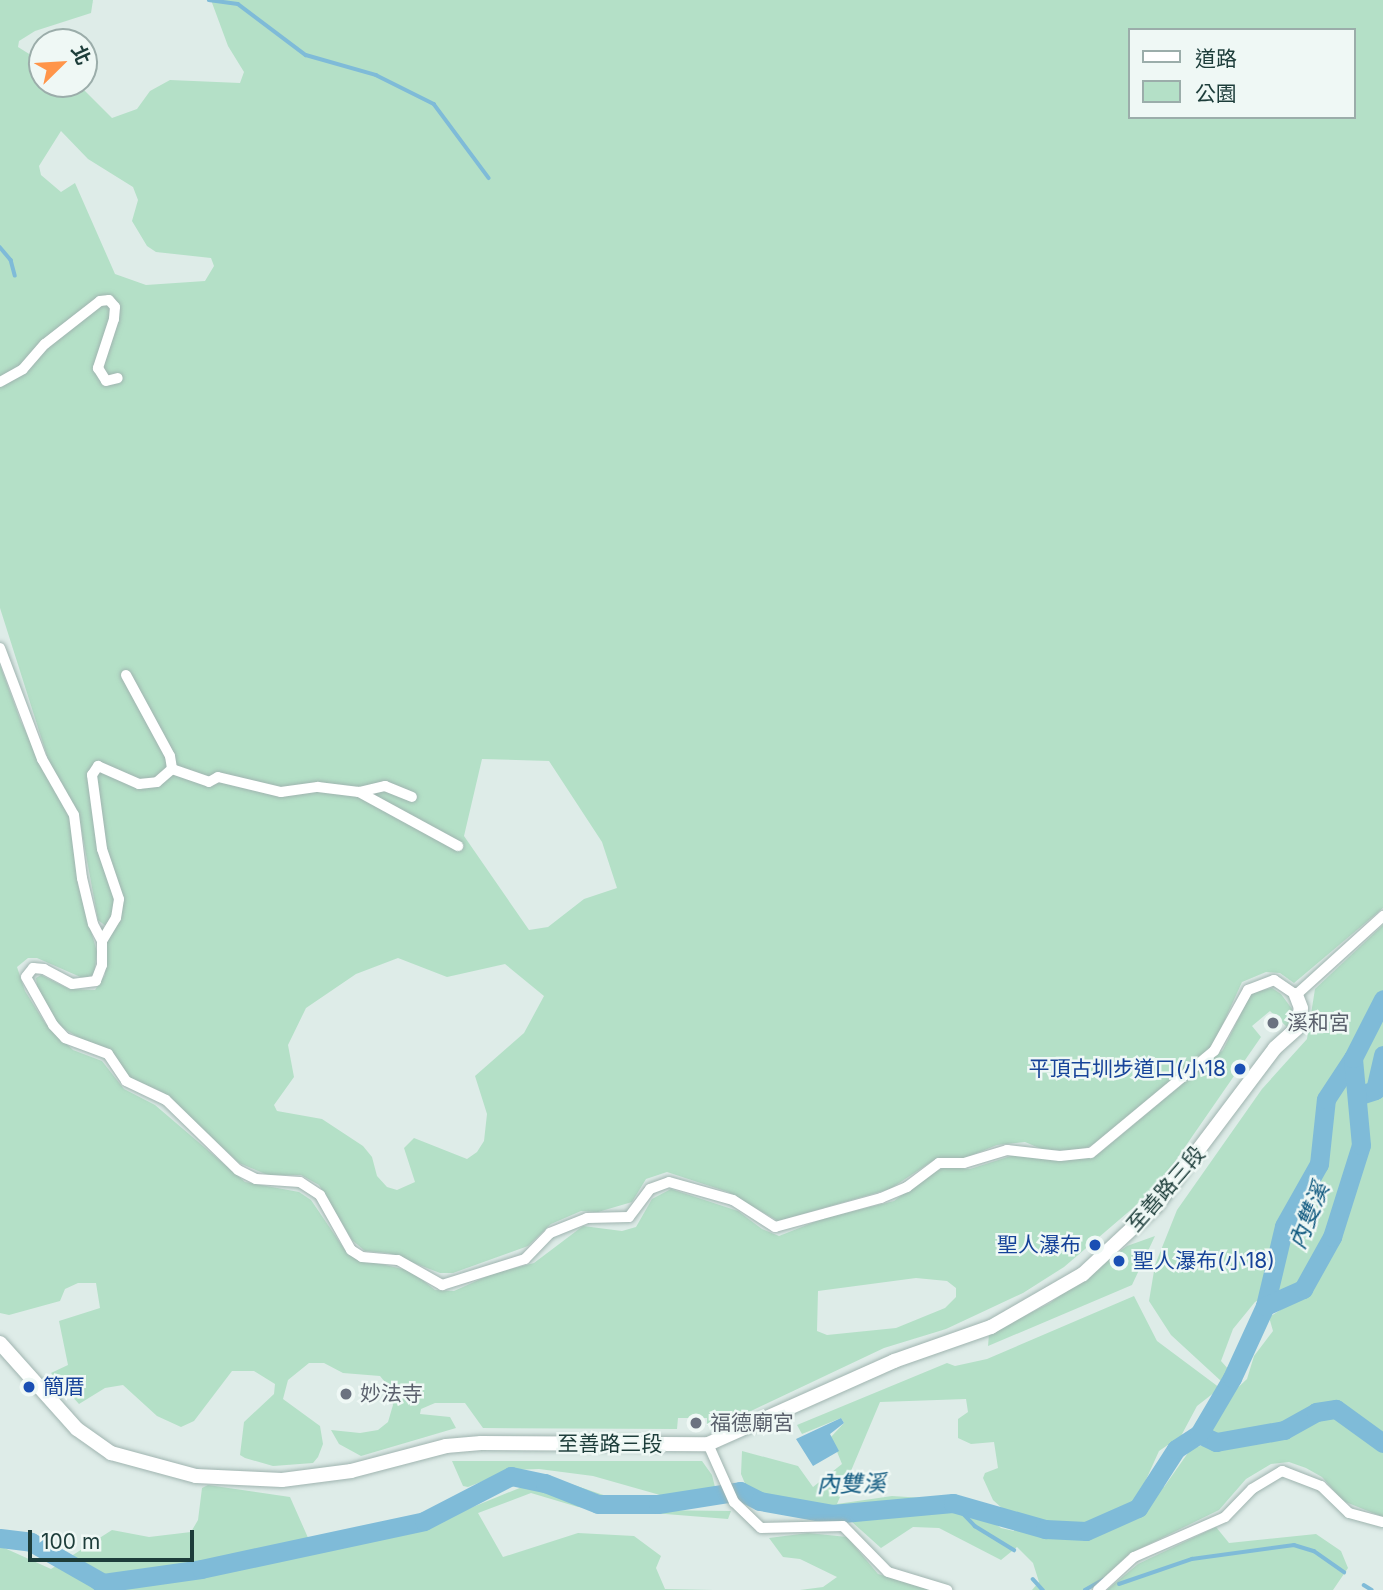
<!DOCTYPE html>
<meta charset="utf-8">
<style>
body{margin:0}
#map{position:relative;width:1383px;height:1590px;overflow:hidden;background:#deece8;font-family:Inter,"Noto Sans TC",sans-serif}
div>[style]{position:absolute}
.green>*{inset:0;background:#b4e0c7}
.water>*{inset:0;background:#7fbbd8}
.stream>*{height:3.5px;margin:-1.75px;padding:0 1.75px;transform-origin:1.75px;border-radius:1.75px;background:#7fbbd8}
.river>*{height:19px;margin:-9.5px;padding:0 9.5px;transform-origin:9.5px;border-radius:9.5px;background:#7fbbd8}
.roads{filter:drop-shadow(0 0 2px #a0b4b0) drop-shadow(0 0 2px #a0b4b0)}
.street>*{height:10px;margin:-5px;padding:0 5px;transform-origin:5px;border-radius:5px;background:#fff}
.secondary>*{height:14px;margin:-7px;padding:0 7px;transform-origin:7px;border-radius:7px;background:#fff}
.dots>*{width:19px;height:19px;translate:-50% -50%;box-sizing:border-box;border:4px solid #eff8f5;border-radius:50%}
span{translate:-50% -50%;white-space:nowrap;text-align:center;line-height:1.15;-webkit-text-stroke:5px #eff8f5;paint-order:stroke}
.worship-label{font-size:21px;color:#5b616d}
.left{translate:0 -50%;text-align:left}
.transit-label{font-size:21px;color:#164399}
.right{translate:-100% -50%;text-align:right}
.street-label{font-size:21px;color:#1d3d3a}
.water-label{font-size:23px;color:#115a80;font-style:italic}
.legend{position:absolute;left:1128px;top:28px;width:228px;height:91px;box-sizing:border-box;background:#eff8f5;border:2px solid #9badaa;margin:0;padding:9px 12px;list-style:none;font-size:21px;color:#1d3d3a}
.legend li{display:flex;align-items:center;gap:14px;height:35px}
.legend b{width:35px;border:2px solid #9badaa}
.north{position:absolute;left:28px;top:28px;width:70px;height:70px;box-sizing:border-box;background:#eff8f5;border:2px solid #9badaa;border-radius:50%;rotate:66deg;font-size:19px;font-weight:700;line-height:28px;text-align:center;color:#1d3d3a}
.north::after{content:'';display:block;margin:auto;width:24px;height:32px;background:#ff9549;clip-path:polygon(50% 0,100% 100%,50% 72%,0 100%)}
.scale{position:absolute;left:28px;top:1530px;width:166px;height:32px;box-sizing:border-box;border:4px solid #1d3d3a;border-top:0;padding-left:9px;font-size:21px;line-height:24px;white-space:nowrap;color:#1d3d3a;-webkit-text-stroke:5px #eff8f5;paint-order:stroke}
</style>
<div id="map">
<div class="green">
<div style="clip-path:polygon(evenodd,0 0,93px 0,91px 13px,35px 31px,19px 41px,18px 47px,42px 62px,42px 84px,78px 84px,112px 118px,137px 109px,150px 91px,170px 80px,240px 83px,244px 72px,228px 46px,211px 0,1383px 0,1383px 908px,1294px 983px,1280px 973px,1266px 972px,1242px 982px,1212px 1048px,1101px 1141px,1081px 1150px,1044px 1150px,1025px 1142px,997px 1145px,965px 1158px,937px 1158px,890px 1189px,778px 1221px,728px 1192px,667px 1172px,646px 1179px,632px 1202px,598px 1212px,581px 1211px,551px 1224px,528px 1246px,453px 1273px,440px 1273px,388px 1253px,365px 1251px,352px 1240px,319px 1185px,301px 1175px,268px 1175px,239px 1163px,164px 1093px,129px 1077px,117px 1061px,58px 1025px,37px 987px,36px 978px,41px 975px,69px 989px,95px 990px,105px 975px,107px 927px,98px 920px,80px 822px,48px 759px,0 608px,0 0,1129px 30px,1353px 30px,1353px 117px,1129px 117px,1129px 30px,0 0,61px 131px,88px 159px,133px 187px,138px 200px,132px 221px,147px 246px,156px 252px,211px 258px,214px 266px,205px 281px,146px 285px,115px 274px,75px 183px,61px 192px,41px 175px,39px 166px,61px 131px,0 0,482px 759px,549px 761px,602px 842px,617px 888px,584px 899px,548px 927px,529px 930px,464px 836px,482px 759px,0 0,398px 958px,447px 977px,505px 964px,544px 996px,524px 1033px,475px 1076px,487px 1114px,484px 1141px,477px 1152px,467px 1159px,414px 1138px,404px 1148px,415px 1182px,397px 1190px,387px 1187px,377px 1176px,372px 1157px,363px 1146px,322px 1119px,277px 1111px,274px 1105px,294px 1077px,288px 1045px,306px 1008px,356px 974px,398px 958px)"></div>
<div style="clip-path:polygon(evenodd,0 665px,21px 722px,71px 821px,78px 885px,97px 952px,94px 974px,85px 979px,37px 958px,28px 958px,17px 967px,25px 991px,45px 1023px,73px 1050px,102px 1061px,124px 1089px,155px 1105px,245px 1182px,299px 1192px,311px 1200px,345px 1250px,356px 1258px,411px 1271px,435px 1290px,454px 1291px,492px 1274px,534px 1263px,583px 1226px,622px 1231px,636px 1227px,652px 1199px,671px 1189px,738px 1211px,762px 1229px,779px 1236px,822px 1219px,894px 1201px,931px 1173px,946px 1167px,970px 1169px,1014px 1155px,1063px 1161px,1097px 1155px,1223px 1050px,1251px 993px,1272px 988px,1281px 994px,1292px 1009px,1291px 1020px,1287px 1027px,1270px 1011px,1252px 1026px,1261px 1037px,1169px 1170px,1140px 1202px,1064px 1267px,1023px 1293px,946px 1329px,884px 1348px,751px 1411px,707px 1426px,707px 1418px,678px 1418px,677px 1429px,483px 1428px,465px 1403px,435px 1403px,421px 1409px,420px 1414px,450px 1417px,456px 1428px,361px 1456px,339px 1444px,331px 1430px,360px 1433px,378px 1430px,388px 1422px,393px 1405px,389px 1387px,380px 1376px,343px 1373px,324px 1363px,309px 1363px,288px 1380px,283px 1399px,320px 1426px,323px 1444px,318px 1457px,313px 1463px,273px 1466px,245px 1458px,240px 1455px,244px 1422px,274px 1394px,275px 1384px,254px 1371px,232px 1371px,194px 1421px,181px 1427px,157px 1416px,123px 1385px,105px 1388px,79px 1404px,51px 1373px,68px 1365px,59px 1321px,100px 1308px,96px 1283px,78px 1283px,65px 1289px,60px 1301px,9px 1315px,0 1313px,0 665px,916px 1278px,947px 1281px,956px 1288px,956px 1297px,945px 1308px,896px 1328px,827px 1335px,817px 1331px,818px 1291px,916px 1278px)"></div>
<div style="clip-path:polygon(evenodd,1383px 925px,1383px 1517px,1343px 1501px,1322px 1477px,1306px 1468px,1289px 1462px,1271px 1464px,1246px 1479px,1219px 1510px,1129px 1554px,1096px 1585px,1083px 1590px,1032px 1590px,1039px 1582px,1033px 1563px,1017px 1547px,1001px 1560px,939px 1528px,913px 1527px,881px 1548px,842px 1513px,763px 1496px,746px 1486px,741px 1474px,742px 1451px,798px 1466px,813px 1487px,842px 1464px,831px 1437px,844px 1423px,841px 1418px,802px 1434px,797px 1425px,947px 1363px,955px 1366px,987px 1359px,1134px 1296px,1157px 1341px,1220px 1388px,1197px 1406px,1181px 1436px,1159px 1451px,1145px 1482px,1164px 1487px,1190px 1450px,1205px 1444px,1231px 1394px,1247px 1379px,1254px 1356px,1273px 1331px,1269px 1317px,1306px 1294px,1302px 1289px,1277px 1290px,1255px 1302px,1233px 1329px,1221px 1361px,1230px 1371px,1221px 1381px,1171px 1335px,1149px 1301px,1155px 1265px,1177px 1210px,1262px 1089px,1307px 1039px,1315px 989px,1383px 925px,966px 1399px,968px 1412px,958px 1419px,958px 1438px,971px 1444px,994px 1442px,998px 1468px,985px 1473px,983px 1478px,993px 1500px,1014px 1519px,1014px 1531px,1001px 1528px,968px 1504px,955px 1500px,892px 1496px,837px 1504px,880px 1402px,966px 1399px)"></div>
<div style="clip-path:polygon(1155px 1236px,1132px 1285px,988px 1346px,989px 1334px,1050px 1303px,1127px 1246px)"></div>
<div style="clip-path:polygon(452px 1461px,702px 1461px,712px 1475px,716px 1491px,660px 1495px,593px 1476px,539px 1469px,511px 1470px,468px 1487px,463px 1486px)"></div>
<div style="clip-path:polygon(539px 1480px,562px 1481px,648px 1510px,731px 1511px,728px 1519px,578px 1507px,531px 1493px,478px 1513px,503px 1557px,578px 1533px,634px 1536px,661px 1556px,656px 1568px,665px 1589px,714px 1590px,0 1590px,0 1546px,51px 1569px,112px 1530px,149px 1537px,191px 1532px,198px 1520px,202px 1488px,208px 1485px,290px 1497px,313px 1549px,326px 1549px,424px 1527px)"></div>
<div style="clip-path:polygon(1216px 1527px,1229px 1543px,1316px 1534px,1341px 1551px,1348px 1568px,1333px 1590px,1107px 1590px,1138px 1564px)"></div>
<div style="clip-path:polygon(808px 1533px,847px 1537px,878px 1574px,930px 1590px,800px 1590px,823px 1587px,837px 1577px,800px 1559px,783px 1557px,769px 1538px)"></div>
</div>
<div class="water">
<div style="clip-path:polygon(841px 1418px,844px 1423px,830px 1434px,839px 1451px,813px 1466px,796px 1439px)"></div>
</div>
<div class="stream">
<div style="left:209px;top:0;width:29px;rotate:8deg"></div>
<div style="left:238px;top:4px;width:85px;rotate:36.9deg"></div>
<div style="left:306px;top:55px;width:73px;rotate:15.9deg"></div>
<div style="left:376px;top:75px;width:65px;rotate:26.6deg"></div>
<div style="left:434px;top:104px;width:92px;rotate:53.4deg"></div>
<div style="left:0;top:247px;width:17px;rotate:50deg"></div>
<div style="left:11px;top:260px;width:16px;rotate:75deg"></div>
<div style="left:953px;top:1503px;width:32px;rotate:46deg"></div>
<div style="left:975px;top:1526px;width:46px;rotate:31.6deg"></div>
<div style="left:64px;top:1561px;width:45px;rotate:40.5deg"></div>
<div style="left:1033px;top:1579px;width:15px;rotate:48deg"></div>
<div style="left:1119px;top:1584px;width:77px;rotate:-18.9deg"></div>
<div style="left:1192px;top:1559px;width:103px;rotate:-7.8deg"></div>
<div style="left:1294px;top:1545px;width:21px;rotate:17deg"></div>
<div style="left:1314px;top:1551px;width:37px;rotate:35deg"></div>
<div style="left:1364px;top:1585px;width:9px;rotate:32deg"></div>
<div style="left:1085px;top:1590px;width:21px;rotate:-29deg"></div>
</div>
<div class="river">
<div style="left:1357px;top:1096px;width:19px;rotate:-18deg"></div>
<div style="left:1375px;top:1090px;width:36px;rotate:-77deg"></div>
<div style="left:1265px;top:1306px;width:82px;rotate:-76.6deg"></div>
<div style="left:1284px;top:1226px;width:71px;rotate:-60.6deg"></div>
<div style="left:1319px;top:1164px;width:65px;rotate:-83.9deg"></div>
<div style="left:1326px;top:1099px;width:49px;rotate:-56.6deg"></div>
<div style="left:1199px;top:1434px;width:19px;rotate:25deg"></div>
<div style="left:1216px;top:1442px;width:69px;rotate:-10deg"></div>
<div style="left:1284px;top:1430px;width:37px;rotate:-29deg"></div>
<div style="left:1316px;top:1412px;width:20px;rotate:-9deg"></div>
<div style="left:1336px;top:1409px;width:58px;rotate:35.9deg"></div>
<div style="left:0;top:1538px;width:31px;rotate:7deg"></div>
<div style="left:31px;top:1542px;width:83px;rotate:29.7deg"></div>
<div style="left:103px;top:1583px;width:99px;rotate:-8.1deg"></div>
<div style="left:201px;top:1569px;width:228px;rotate:-12.1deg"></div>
<div style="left:424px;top:1521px;width:98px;rotate:-27.3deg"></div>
<div style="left:511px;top:1476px;width:35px;rotate:12deg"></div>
<div style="left:545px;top:1483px;width:57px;rotate:21.6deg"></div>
<div style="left:598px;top:1504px;width:60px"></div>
<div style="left:658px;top:1504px;width:83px;rotate:-9deg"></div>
<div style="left:740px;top:1491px;width:22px;rotate:27deg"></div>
<div style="left:760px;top:1501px;width:73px;rotate:10.2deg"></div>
<div style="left:832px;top:1514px;width:121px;rotate:-5.2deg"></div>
<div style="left:953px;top:1503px;width:96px;rotate:15.8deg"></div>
<div style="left:1045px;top:1529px;width:41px;rotate:2.8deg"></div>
<div style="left:1086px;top:1531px;width:57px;rotate:-23.9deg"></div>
<div style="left:1138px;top:1508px;width:70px;rotate:-57.2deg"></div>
<div style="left:1176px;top:1449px;width:27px;rotate:-33deg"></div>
<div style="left:1199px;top:1434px;width:65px;rotate:-59.5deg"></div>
<div style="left:1232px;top:1378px;width:79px;rotate:-65.4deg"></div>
<div style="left:1265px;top:1306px;width:42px;rotate:-24.1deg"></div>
<div style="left:1303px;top:1289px;width:60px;rotate:-60.9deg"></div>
<div style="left:1332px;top:1237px;width:96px;rotate:-72.5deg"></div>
<div style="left:1361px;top:1145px;width:87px;rotate:-95.3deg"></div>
<div style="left:1353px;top:1058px;width:66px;rotate:-63deg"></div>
</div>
<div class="roads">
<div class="street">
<div style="left:0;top:382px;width:26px;rotate:-29deg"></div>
<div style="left:23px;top:369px;width:33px;rotate:-49deg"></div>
<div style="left:45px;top:344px;width:70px;rotate:-38deg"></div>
<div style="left:100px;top:301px;width:9px;rotate:-6deg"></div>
<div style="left:109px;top:300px;width:9px;rotate:49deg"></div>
<div style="left:115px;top:307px;width:12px;rotate:95deg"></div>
<div style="left:114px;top:319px;width:52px;rotate:108.1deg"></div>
<div style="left:98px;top:368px;width:15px;rotate:58deg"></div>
<div style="left:106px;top:381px;width:12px;rotate:-14deg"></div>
<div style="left:0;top:648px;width:119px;rotate:69.3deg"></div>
<div style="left:42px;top:759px;width:64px;rotate:60.3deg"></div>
<div style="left:74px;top:815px;width:64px;rotate:82.8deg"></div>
<div style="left:82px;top:878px;width:47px;rotate:76.6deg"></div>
<div style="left:93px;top:924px;width:19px;rotate:62deg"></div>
<div style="left:102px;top:941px;width:24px;rotate:90deg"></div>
<div style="left:102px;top:965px;width:17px;rotate:111deg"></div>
<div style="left:96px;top:981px;width:24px;rotate:173deg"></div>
<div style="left:72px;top:984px;width:32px;rotate:-152deg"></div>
<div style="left:44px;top:969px;width:11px;rotate:-175deg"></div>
<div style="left:33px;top:968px;width:11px;rotate:128deg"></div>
<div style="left:26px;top:977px;width:55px;rotate:60.6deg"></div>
<div style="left:53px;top:1025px;width:18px;rotate:47deg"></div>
<div style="left:65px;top:1038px;width:46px;rotate:20.4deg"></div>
<div style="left:108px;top:1054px;width:32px;rotate:56deg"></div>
<div style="left:126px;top:1081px;width:44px;rotate:25.4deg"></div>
<div style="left:166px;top:1100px;width:100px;rotate:44.2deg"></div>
<div style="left:238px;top:1170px;width:20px;rotate:27deg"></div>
<div style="left:256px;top:1179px;width:44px;rotate:3.9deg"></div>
<div style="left:300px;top:1182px;width:24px;rotate:33deg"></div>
<div style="left:320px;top:1195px;width:63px;rotate:60.6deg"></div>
<div style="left:351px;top:1250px;width:13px;rotate:32deg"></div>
<div style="left:362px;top:1257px;width:36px;rotate:5deg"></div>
<div style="left:398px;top:1260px;width:51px;rotate:29.6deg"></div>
<div style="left:442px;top:1285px;width:87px;rotate:-17.4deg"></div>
<div style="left:525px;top:1259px;width:36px;rotate:-46deg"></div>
<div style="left:550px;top:1233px;width:40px;rotate:-22deg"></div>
<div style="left:587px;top:1218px;width:42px;rotate:-1.4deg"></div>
<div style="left:629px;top:1217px;width:35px;rotate:-53deg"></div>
<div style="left:650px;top:1189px;width:20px;rotate:-20deg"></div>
<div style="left:669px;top:1182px;width:66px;rotate:15.7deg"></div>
<div style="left:733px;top:1200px;width:50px;rotate:32.7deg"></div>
<div style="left:775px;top:1227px;width:110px;rotate:-15.3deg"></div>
<div style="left:881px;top:1198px;width:28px;rotate:-23deg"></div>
<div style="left:907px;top:1187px;width:40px;rotate:-37deg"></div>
<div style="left:939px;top:1163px;width:25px"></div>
<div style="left:964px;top:1163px;width:45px;rotate:-16.8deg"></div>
<div style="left:1007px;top:1150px;width:53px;rotate:6.5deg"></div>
<div style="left:1060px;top:1156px;width:31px;rotate:-6deg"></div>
<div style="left:1091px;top:1153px;width:160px;rotate:-39.7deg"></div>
<div style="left:1214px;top:1051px;width:70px;rotate:-60.9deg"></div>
<div style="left:1248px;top:990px;width:28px;rotate:-21deg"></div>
<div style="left:1274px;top:980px;width:27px;rotate:34deg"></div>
<div style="left:1296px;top:995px;width:118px;rotate:-42.2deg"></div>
<div style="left:126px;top:675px;width:92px;rotate:61.5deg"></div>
<div style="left:170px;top:756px;width:13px;rotate:81deg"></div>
<div style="left:359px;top:792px;width:27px;rotate:-13deg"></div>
<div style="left:385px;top:786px;width:29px;rotate:22deg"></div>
<div style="left:102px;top:941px;width:27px;rotate:-59deg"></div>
<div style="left:116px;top:918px;width:19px;rotate:-81deg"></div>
<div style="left:119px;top:899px;width:53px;rotate:-108.8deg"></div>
<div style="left:102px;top:849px;width:75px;rotate:-97.7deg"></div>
<div style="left:92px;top:775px;width:11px;rotate:-56deg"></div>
<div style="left:98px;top:766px;width:45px;rotate:23.7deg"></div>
<div style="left:139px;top:784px;width:18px;rotate:-6deg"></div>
<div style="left:157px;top:782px;width:20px;rotate:-41deg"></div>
<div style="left:172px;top:769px;width:39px;rotate:19deg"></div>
<div style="left:209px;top:782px;width:10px;rotate:-29deg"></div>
<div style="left:218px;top:777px;width:65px;rotate:13.4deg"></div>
<div style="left:281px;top:792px;width:37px;rotate:-8deg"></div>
<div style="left:318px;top:787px;width:41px;rotate:7deg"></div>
<div style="left:359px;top:792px;width:113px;rotate:28.6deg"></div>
<div style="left:708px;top:1444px;width:64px;rotate:65.9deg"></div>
<div style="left:734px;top:1502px;width:37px;rotate:44deg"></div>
<div style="left:761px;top:1528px;width:82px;rotate:-1.4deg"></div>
<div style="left:843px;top:1526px;width:64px;rotate:45.6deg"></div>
<div style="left:888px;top:1572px;width:62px;rotate:17deg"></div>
<div style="left:1098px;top:1590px;width:49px;rotate:-42.5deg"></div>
<div style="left:1134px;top:1557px;width:99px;rotate:-23.7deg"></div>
<div style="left:1225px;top:1517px;width:39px;rotate:-46deg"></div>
<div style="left:1252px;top:1489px;width:35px;rotate:-31deg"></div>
<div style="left:1282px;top:1471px;width:42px;rotate:21deg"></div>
<div style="left:1321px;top:1486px;width:39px;rotate:44deg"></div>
<div style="left:1349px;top:1513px;width:35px;rotate:15deg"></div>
</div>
<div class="secondary">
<div style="left:0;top:1343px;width:115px;rotate:48.2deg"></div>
<div style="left:77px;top:1429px;width:42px;rotate:35.2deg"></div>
<div style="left:111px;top:1453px;width:88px;rotate:15.1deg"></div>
<div style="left:196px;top:1476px;width:86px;rotate:2.7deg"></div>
<div style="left:282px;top:1480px;width:70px;rotate:-7.4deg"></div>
<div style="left:351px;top:1471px;width:98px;rotate:-14.7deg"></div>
<div style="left:446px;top:1446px;width:35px;rotate:-5deg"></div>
<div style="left:481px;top:1443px;width:227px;rotate:0.3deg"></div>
<div style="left:708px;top:1444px;width:204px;rotate:-24deg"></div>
<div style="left:894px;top:1361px;width:103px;rotate:-19.3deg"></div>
<div style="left:991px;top:1327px;width:106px;rotate:-29.9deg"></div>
<div style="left:1083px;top:1274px;width:100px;rotate:-43deg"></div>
<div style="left:1156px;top:1206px;width:198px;rotate:-53deg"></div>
<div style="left:1275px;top:1048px;width:30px;rotate:-42deg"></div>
<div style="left:1297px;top:1028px;width:20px;rotate:-79deg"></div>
<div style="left:1301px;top:1008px;width:14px;rotate:-111deg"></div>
</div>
</div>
<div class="dots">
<div style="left:1273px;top:1023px;background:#6b7280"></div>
<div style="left:1240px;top:1069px;background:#1a4fb4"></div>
<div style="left:1095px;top:1245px;background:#1a4fb4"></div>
<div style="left:1119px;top:1261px;background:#1a4fb4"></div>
<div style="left:29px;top:1387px;background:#1a4fb4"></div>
<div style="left:346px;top:1394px;background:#6b7280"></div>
<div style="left:696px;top:1423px;background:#6b7280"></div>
</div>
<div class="worship-label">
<span class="left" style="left:1287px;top:1023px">溪和宮</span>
<span class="left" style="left:360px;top:1394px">妙法寺</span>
<span class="left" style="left:710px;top:1423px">福德廟宮</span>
</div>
<div class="transit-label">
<span class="right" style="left:1226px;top:1069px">平頂古圳步道口(小18</span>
<span class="right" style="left:1081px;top:1245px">聖人瀑布</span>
<span class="left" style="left:1133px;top:1261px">聖人瀑布(小18)</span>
<span class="left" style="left:43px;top:1387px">簡厝</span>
</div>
<div class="street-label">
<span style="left:1166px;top:1189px;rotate:-49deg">至善路三段</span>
<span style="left:610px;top:1444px">至善路三段</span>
</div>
<div class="water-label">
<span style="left:1309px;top:1216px;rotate:-68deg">內雙溪</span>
<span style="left:851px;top:1484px;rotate:-1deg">內雙溪</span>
</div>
<ul class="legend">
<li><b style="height:9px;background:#fff"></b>道路</li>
<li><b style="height:19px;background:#b4e0c7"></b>公園</li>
</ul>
<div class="north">北</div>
<div class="scale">100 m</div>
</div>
